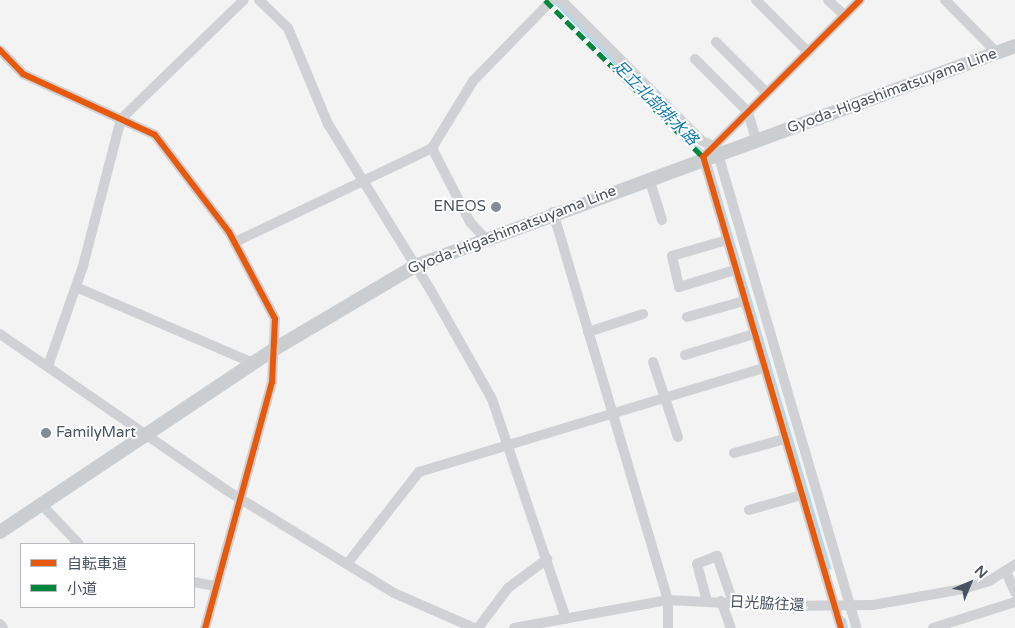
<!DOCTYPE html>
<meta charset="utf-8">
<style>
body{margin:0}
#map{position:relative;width:1015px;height:628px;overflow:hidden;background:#f3f3f3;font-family:"Varela Round","Noto Sans JP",sans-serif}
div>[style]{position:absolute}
.stream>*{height:3px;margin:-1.5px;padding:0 1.5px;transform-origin:1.5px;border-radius:1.5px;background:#afd8ed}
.minor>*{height:10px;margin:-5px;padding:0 5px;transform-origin:5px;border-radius:5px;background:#cfd1d4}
.major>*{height:14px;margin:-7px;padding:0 7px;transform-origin:7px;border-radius:7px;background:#cbced1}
.quiet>*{height:5px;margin-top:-2.5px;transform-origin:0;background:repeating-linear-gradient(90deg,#00873e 0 10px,transparent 0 15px)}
.cycleway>*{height:6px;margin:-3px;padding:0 3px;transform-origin:3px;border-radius:3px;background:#e8590c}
.dots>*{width:14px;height:14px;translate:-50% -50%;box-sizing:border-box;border:2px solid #fff;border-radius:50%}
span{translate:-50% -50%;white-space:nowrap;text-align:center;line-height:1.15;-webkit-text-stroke:4px #fff;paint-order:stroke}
.street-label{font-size:15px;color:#4a5360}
.poi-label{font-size:15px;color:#4a5360}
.right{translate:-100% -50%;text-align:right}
.left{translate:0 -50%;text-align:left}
.water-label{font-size:16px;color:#1077ad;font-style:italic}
.legend{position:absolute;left:20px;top:543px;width:175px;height:65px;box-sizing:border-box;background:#fff;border:1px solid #b7babf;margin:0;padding:6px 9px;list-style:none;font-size:15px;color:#4a5360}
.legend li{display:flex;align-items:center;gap:10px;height:25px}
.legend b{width:25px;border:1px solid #b7babf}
.north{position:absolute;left:945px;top:558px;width:50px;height:50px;-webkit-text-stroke:4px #fff;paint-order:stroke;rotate:45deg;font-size:14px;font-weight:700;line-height:20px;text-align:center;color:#4a5360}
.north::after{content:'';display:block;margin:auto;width:18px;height:22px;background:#4a5360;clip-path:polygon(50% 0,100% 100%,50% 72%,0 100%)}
</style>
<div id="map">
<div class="stream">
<div style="left:553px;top:0;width:216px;rotate:45.6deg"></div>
<div style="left:709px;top:162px;width:423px;rotate:73.5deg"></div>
<div style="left:844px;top:619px;width:9px;rotate:77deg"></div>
</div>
<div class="minor">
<div style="left:259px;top:0;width:40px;rotate:44deg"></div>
<div style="left:288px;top:28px;width:104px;rotate:67.4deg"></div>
<div style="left:328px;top:124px;width:194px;rotate:58.3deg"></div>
<div style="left:430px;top:289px;width:126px;rotate:60.6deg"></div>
<div style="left:492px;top:399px;width:232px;rotate:71.4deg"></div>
<div style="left:561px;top:0;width:199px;rotate:45deg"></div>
<div style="left:702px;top:141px;width:13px;rotate:23deg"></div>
<div style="left:756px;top:0;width:74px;rotate:45deg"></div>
<div style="left:828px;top:0;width:23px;rotate:43deg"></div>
<div style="left:945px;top:0;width:74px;rotate:45.5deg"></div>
<div style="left:716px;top:42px;width:72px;rotate:45deg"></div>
<div style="left:0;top:50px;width:33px;rotate:46deg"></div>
<div style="left:23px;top:74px;width:145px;rotate:24.8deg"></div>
<div style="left:155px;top:135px;width:122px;rotate:52.7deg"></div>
<div style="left:229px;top:232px;width:98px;rotate:62.1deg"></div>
<div style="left:275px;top:319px;width:63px;rotate:92.7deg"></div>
<div style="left:272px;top:382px;width:255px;rotate:105.2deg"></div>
<div style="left:695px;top:59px;width:75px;rotate:45deg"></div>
<div style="left:748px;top:112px;width:29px;rotate:74deg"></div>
<div style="left:432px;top:148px;width:83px;rotate:62.8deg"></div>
<div style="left:470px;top:222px;width:22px;rotate:47deg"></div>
<div style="left:718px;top:154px;width:494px;rotate:73.7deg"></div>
<div style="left:649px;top:178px;width:44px;rotate:72.8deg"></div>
<div style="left:553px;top:212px;width:405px;rotate:73.5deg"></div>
<div style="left:668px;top:600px;width:28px;rotate:90deg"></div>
<div style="left:727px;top:240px;width:57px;rotate:163.8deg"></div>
<div style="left:672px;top:256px;width:32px;rotate:77deg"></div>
<div style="left:679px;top:287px;width:59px;rotate:-16.9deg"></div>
<div style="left:235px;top:242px;width:218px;rotate:-25.5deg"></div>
<div style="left:432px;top:148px;width:79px;rotate:-58.5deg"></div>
<div style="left:473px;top:81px;width:113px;rotate:-45.7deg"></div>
<div style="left:76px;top:287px;width:193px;rotate:23.2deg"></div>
<div style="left:687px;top:317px;width:59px;rotate:-15.7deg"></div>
<div style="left:588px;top:332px;width:58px;rotate:-18.1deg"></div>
<div style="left:0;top:334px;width:275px;rotate:34.6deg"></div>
<div style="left:226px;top:490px;width:197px;rotate:31.5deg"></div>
<div style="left:394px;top:593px;width:87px;rotate:23.6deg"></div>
<div style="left:685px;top:355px;width:72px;rotate:-16.9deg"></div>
<div style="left:653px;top:362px;width:79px;rotate:71.6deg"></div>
<div style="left:48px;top:366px;width:106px;rotate:-70.7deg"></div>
<div style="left:83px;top:266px;width:152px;rotate:-75.5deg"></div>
<div style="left:121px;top:119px;width:171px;rotate:-44.1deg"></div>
<div style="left:734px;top:453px;width:53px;rotate:-15.4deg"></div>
<div style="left:41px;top:504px;width:55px;rotate:46.5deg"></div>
<div style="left:749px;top:510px;width:55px;rotate:-15.8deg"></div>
<div style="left:347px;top:564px;width:117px;rotate:-52deg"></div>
<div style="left:419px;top:472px;width:359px;rotate:-16.8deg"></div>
<div style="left:1006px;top:572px;width:22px;rotate:66deg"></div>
<div style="left:194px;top:582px;width:20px;rotate:11deg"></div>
<div style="left:707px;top:601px;width:38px;rotate:-105deg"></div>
<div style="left:697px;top:564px;width:22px;rotate:-22deg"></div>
<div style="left:717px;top:556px;width:49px;rotate:70.8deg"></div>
<div style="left:721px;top:601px;width:29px;rotate:70deg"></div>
<div style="left:0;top:624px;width:5px;rotate:53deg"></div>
<div style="left:478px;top:628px;width:50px;rotate:-53.1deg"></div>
<div style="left:508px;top:588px;width:49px;rotate:-36.6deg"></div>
<div style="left:514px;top:628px;width:157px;rotate:-10.3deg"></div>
<div style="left:668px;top:600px;width:114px;rotate:3deg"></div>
<div style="left:782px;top:606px;width:91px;rotate:-0.6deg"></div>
<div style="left:873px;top:605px;width:91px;rotate:-10.1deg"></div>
<div style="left:963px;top:589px;width:27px;rotate:-17deg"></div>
<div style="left:989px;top:581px;width:31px;rotate:-32deg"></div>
<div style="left:841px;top:628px;width:491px;rotate:-106.3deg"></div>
<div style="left:703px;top:157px;width:222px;rotate:-45deg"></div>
<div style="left:933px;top:628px;width:86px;rotate:-17.6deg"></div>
</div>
<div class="major">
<div style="left:0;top:532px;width:328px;rotate:-33.7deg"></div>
<div style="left:273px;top:350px;width:165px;rotate:-30.6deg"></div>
<div style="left:415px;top:266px;width:639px;rotate:-20.14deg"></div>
</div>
<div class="quiet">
<div style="left:545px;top:0;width:223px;rotate:44.8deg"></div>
</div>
<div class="cycleway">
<div style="left:0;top:50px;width:33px;rotate:46deg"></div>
<div style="left:23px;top:74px;width:145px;rotate:24.8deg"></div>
<div style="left:155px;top:135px;width:122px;rotate:52.7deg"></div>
<div style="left:229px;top:232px;width:98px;rotate:62.1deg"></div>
<div style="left:275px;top:319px;width:63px;rotate:92.7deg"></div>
<div style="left:272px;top:382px;width:255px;rotate:105.2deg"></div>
<div style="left:841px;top:628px;width:491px;rotate:-106.3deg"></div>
<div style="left:703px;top:157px;width:222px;rotate:-45deg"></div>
</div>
<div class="dots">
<div style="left:496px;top:207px;background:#858b93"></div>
<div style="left:46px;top:433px;background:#858b93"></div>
</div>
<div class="street-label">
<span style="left:892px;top:91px;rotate:-20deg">Gyoda-Higashimatsuyama Line</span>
<span style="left:512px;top:230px;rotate:-21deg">Gyoda-Higashimatsuyama Line</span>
<span style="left:767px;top:604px;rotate:3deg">日光脇往還</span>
</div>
<div class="poi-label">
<span class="right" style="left:486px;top:207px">ENEOS</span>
<span class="left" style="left:56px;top:433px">FamilyMart</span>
</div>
<div class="water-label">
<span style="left:655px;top:103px;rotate:45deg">足立北部排水路</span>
</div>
<ul class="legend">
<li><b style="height:6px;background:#e8590c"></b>自転車道</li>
<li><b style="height:6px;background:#00873e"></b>小道</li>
</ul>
<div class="north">N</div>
</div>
